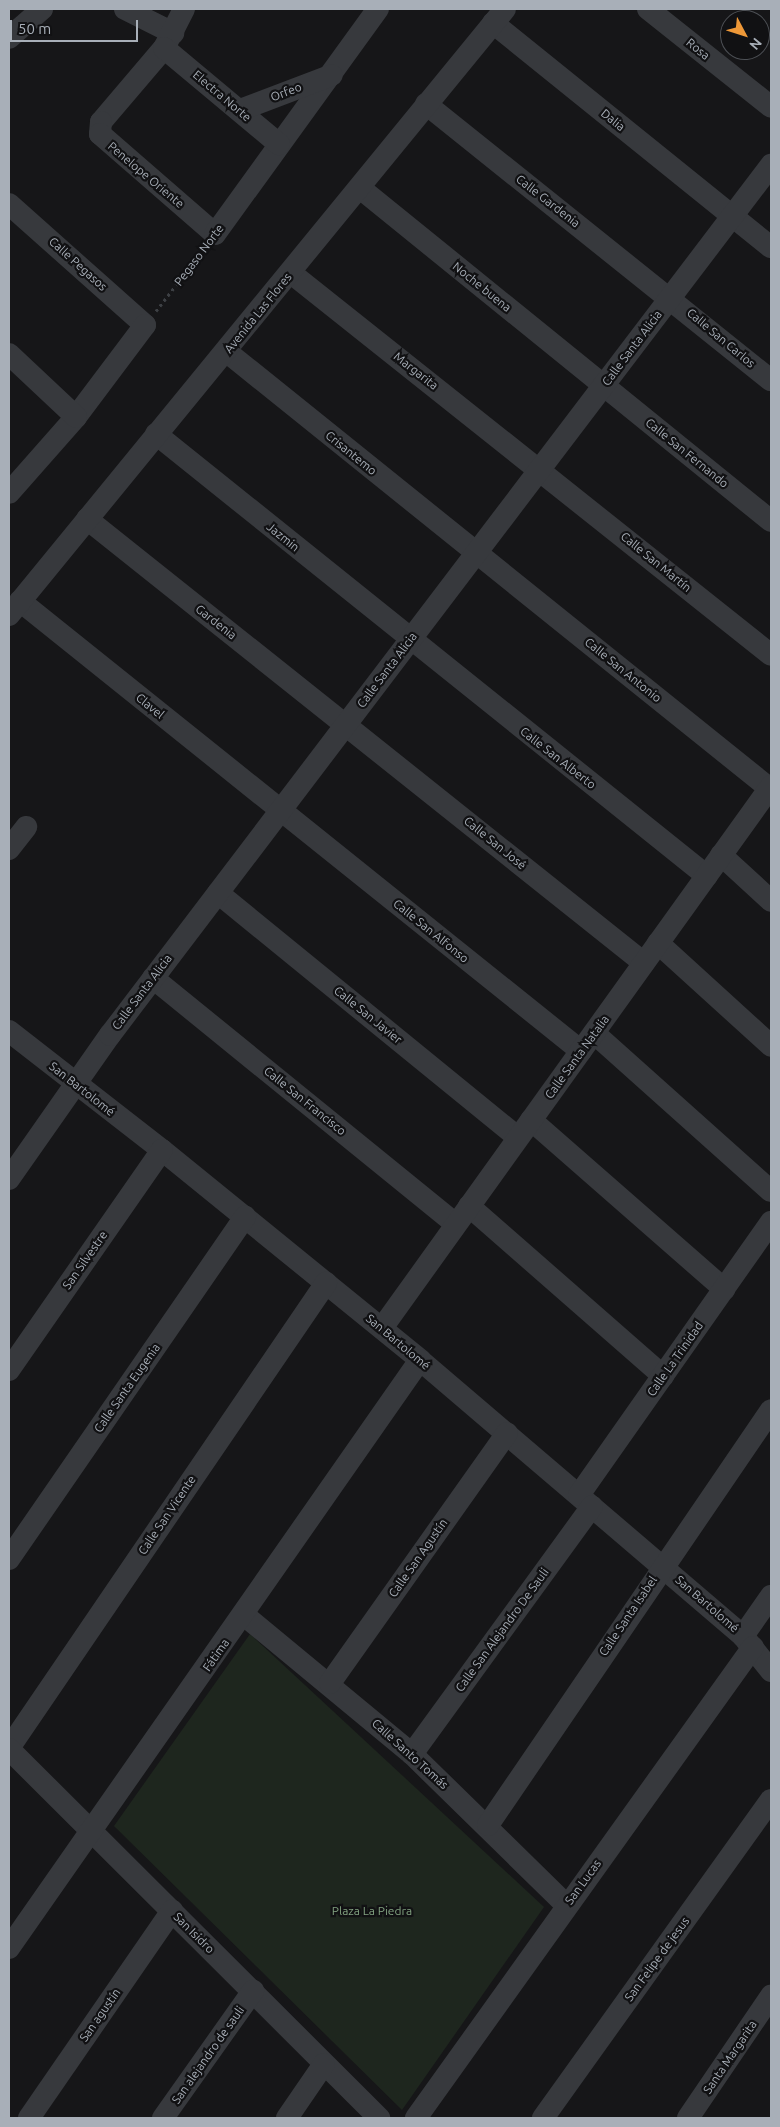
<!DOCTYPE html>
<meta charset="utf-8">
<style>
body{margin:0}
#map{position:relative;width:780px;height:2127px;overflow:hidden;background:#161618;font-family:Ubuntu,sans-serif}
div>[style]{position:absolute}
.green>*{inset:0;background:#1e261e}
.path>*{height:3px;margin-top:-1.5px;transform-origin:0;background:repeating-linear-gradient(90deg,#3d4044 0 2.5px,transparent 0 6.5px)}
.minor>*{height:22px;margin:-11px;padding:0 11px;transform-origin:11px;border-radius:11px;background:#37393d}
span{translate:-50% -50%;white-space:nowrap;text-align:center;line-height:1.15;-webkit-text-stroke:4.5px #111113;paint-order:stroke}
.street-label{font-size:12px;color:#a8afb8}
.park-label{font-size:12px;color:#82a280}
.frame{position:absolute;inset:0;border:10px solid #a8afb8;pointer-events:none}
.north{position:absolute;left:720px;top:10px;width:50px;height:50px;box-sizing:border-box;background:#111113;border:1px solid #4d5055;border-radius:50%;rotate:130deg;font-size:14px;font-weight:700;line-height:20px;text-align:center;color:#a8afb8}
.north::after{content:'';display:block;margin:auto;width:18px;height:22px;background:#ee9838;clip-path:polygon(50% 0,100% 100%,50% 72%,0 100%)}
.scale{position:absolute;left:10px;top:20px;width:128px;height:22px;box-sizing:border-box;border:2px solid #a8afb8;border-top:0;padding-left:6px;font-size:15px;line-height:18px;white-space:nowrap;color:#a8afb8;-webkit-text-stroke:4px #111113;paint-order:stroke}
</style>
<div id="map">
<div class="green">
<div style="clip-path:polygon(250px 1634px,544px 1907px,402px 2110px,114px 1826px)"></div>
</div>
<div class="path">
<div style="left:156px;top:311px;width:78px;rotate:-52.3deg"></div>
</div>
<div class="minor">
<div style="left:125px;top:9px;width:54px;rotate:26.6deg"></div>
<div style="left:184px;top:9px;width:44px;rotate:117.1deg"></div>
<div style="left:164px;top:48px;width:97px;rotate:130.4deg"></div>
<div style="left:101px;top:122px;width:12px;rotate:95deg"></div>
<div style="left:100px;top:134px;width:152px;rotate:41deg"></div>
<div style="left:215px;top:234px;width:278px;rotate:-54.1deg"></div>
<div style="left:648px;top:9px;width:157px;rotate:38.5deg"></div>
<div style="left:493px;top:23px;width:357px;rotate:38.9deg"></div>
<div style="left:9px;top:38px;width:44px;rotate:-41.3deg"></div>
<div style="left:164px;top:48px;width:150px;rotate:39.9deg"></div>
<div style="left:426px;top:104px;width:442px;rotate:38.7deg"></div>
<div style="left:240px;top:110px;width:98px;rotate:-20.8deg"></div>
<div style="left:360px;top:188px;width:529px;rotate:39.02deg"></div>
<div style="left:9px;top:204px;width:182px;rotate:41.7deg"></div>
<div style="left:145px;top:325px;width:115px;rotate:126.9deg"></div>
<div style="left:76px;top:417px;width:101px;rotate:131.4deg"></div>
<div style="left:291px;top:273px;width:613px;rotate:38.51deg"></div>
<div style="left:227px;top:352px;width:696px;rotate:38.81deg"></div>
<div style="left:9px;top:354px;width:92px;rotate:43.2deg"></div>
<div style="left:156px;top:434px;width:706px;rotate:38.74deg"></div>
<div style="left:87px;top:519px;width:712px;rotate:38.56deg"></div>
<div style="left:20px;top:601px;width:719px;rotate:38.73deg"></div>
<div style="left:9px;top:615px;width:783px;rotate:-50.7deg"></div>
<div style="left:9px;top:849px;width:28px;rotate:-52deg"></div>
<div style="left:721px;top:855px;width:68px;rotate:42.6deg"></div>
<div style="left:218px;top:893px;width:387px;rotate:39.2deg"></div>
<div style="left:658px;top:943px;width:153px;rotate:42.3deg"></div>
<div style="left:153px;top:978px;width:390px;rotate:39.1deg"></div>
<div style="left:9px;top:1031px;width:194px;rotate:37.9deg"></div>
<div style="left:162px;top:1150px;width:333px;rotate:39.1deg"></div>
<div style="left:420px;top:1360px;width:425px;rotate:40.5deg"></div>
<div style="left:743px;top:1636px;width:45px;rotate:51.3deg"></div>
<div style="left:594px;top:1033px;width:237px;rotate:41.8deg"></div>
<div style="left:531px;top:1120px;width:257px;rotate:41.2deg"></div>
<div style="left:9px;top:1179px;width:176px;rotate:-55deg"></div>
<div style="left:110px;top:1035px;width:1093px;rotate:-52.77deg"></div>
<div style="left:469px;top:1206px;width:258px;rotate:41.2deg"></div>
<div style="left:382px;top:1328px;width:667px;rotate:-54.33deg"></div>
<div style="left:9px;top:1370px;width:268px;rotate:-55.2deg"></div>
<div style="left:579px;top:1495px;width:334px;rotate:-54.9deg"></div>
<div style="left:9px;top:1559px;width:416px;rotate:-55.4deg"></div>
<div style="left:244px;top:1615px;width:218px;rotate:39.6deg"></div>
<div style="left:412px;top:1754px;width:216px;rotate:44.4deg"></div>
<div style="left:743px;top:1636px;width:49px;rotate:-55deg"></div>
<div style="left:330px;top:1683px;width:306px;rotate:-54.7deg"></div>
<div style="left:9px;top:1748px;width:563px;rotate:-55.72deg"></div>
<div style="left:9px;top:1749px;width:523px;rotate:44.92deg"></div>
<div style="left:412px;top:1754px;width:306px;rotate:-54deg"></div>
<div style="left:488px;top:1825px;width:502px;rotate:-55.71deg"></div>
<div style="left:9px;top:1948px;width:717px;rotate:-55.05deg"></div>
<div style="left:29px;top:2118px;width:252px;rotate:-55.4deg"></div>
<div style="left:163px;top:2118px;width:156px;rotate:-54.7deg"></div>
<div style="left:287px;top:2118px;width:65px;rotate:-55.6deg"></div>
<div style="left:416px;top:2118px;width:579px;rotate:-54.42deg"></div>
<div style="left:543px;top:2118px;width:391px;rotate:-54.4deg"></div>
<div style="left:688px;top:2118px;width:148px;rotate:-55.8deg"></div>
</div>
<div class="street-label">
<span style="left:698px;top:49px;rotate:39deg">Rosa</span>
<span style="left:286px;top:92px;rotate:-21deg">Orfeo</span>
<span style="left:222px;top:96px;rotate:40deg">Electra Norte</span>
<span style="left:613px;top:120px;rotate:39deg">Dalia</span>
<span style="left:146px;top:175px;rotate:40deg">Penelope Oriente</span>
<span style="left:548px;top:201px;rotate:38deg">Calle Gardenia</span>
<span style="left:199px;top:255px;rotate:-53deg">Pegaso Norte</span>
<span style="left:78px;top:264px;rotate:42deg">Calle Pegasos</span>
<span style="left:482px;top:287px;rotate:39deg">Noche buena</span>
<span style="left:258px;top:313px;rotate:-51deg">Avenida Las Flores</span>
<span style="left:721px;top:338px;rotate:40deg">Calle San Carlos</span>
<span style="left:632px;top:348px;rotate:-53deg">Calle Santa Alicia</span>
<span style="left:416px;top:371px;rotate:38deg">Margarita</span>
<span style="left:351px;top:453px;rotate:39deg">Crisantemo</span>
<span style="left:687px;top:453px;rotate:39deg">Calle San Fernando</span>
<span style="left:283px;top:537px;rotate:39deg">Jazmin</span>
<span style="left:656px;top:562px;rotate:39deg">Calle San Martín</span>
<span style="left:216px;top:622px;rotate:38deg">Gardenia</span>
<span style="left:387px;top:670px;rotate:-53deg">Calle Santa Alicia</span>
<span style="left:623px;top:670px;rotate:39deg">Calle San Antonio</span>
<span style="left:150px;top:706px;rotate:39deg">Clavel</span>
<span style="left:558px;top:758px;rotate:38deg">Calle San Alberto</span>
<span style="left:495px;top:843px;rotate:39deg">Calle San José</span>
<span style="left:431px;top:931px;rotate:39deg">Calle San Alfonso</span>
<span style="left:142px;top:992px;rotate:-53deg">Calle Santa Alicia</span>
<span style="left:368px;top:1015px;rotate:39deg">Calle San Javier</span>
<span style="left:577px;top:1057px;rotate:-54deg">Calle Santa Natalia</span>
<span style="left:82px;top:1089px;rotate:38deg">San Bartolomé</span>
<span style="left:305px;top:1101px;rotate:39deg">Calle San Francisco</span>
<span style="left:85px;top:1260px;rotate:-55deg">San Silvestre</span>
<span style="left:398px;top:1342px;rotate:40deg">San Bartolomé</span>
<span style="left:675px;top:1359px;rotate:-55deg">Calle La Trinidad</span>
<span style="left:127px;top:1388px;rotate:-55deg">Calle Santa Eugenia</span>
<span style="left:167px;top:1515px;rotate:-56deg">Calle San Vicente</span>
<span style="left:418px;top:1558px;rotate:-55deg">Calle San Agustín</span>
<span style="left:707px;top:1604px;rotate:41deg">San Bartolomé</span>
<span style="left:628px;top:1616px;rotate:-56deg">Calle Santa Isabel</span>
<span style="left:502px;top:1630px;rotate:-54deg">Calle San Alejandro De Sauli</span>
<span style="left:216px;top:1655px;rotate:-55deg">Fátima</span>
<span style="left:410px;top:1754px;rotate:42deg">Calle Santo Tomás</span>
<span style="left:583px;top:1882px;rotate:-54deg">San Lucas</span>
<span style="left:194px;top:1933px;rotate:45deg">San Isidro</span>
<span style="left:657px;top:1959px;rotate:-54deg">San Felipe de jesus</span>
<span style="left:100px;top:2015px;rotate:-55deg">San agustín</span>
<span style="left:208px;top:2055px;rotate:-55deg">San alejandro de sauli</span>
<span style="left:730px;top:2057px;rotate:-56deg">Santa Margarita</span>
</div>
<div class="park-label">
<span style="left:372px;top:1911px">Plaza La Piedra</span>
</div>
<div class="frame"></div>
<div class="north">N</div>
<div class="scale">50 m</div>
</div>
